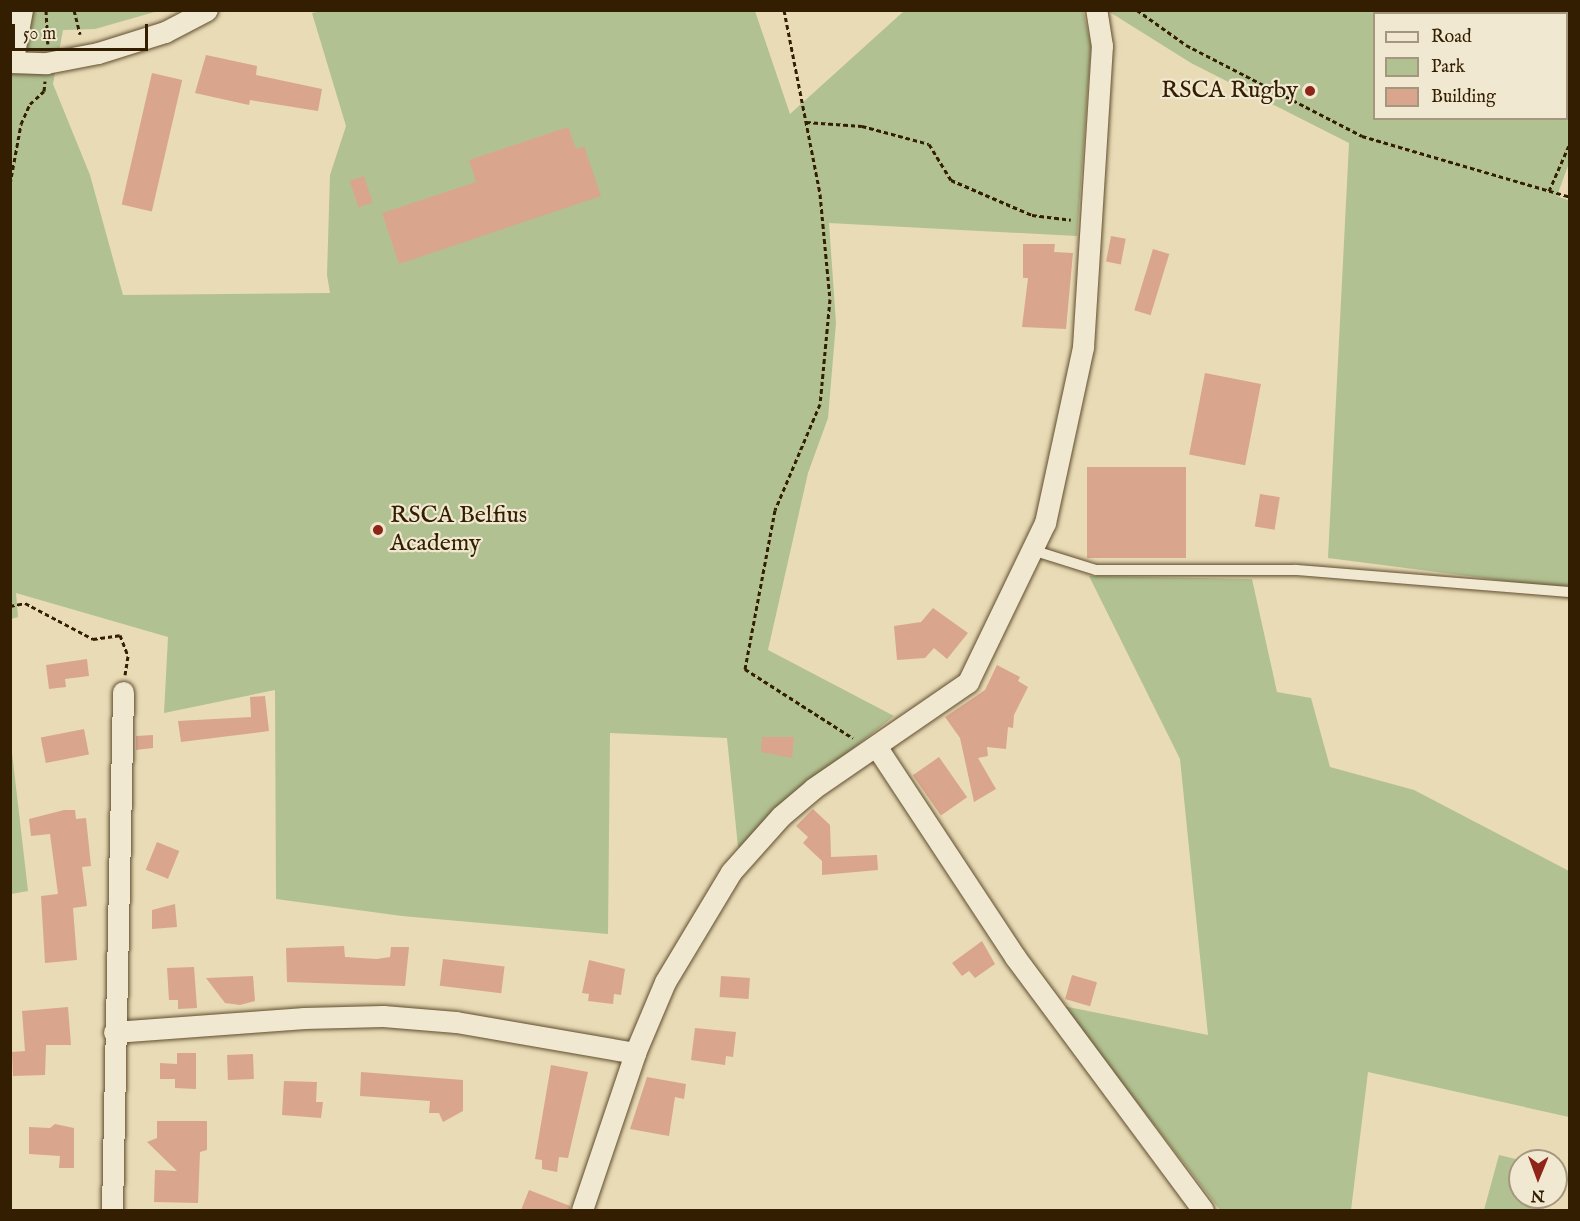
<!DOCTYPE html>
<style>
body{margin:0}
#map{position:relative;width:1580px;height:1221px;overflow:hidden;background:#e8dbb6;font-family:"IM FELL English",serif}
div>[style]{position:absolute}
.green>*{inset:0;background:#b2c191}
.building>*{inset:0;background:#daa58d;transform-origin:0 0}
.path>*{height:3px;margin-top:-1.5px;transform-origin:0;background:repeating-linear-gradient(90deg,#341e01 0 4.5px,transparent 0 7.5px)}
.roads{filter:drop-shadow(0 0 2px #614d2e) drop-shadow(0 0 2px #614d2e)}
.lane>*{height:10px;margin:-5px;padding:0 5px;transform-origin:5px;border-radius:5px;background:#f0e8d0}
.street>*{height:21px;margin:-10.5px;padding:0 10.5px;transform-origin:10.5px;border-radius:10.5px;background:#f0e8d0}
.secondary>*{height:28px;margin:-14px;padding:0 14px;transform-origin:14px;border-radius:14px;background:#f0e8d0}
.dots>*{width:16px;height:16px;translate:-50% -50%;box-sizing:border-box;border:3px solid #f0e8d0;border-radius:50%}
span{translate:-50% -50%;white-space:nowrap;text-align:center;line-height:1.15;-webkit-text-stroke:4.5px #f0e8d0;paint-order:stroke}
.poi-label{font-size:24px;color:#341e01}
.right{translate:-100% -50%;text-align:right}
.left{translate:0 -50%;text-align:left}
.frame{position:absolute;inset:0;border:12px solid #341e01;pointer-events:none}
.legend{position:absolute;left:1373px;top:12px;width:195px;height:108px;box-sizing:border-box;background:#f0e8d0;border:2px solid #a5977d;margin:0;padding:8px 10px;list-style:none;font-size:18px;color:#341e01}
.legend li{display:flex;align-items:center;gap:12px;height:30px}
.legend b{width:30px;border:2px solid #a5977d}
.north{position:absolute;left:1508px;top:1149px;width:60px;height:60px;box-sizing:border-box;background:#f0e8d0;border:2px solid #a5977d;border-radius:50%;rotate:181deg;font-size:16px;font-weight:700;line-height:24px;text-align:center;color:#341e01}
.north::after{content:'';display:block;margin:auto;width:21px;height:27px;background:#8f2418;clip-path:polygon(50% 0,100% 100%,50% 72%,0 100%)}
.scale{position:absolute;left:12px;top:24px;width:136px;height:27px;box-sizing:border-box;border:3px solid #341e01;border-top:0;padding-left:8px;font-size:18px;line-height:21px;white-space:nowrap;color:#341e01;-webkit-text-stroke:4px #f0e8d0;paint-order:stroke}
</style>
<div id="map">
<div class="green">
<div style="clip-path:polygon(10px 11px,158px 11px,95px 29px,63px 30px,53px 84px,90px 175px,123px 295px,330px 293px,327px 275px,330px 175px,346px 126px,312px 13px,321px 11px,755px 11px,790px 114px,904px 11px,1083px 11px,1091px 45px,1077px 236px,829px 223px,836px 323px,828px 418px,808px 473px,768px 650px,894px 716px,792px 797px,746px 845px,738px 847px,727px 738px,610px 733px,608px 934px,402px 916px,276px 899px,275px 690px,164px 713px,168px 637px,16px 593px,18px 617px,11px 619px)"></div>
<div style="clip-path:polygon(evenodd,1108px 11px,1569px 11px,1569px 163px,1557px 196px,1570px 201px,1569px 589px,1328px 558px,1349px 143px,1191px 63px,1108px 11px,1374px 14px,1566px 14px,1566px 118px,1374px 118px,1374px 14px)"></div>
<div style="clip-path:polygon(1089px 576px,1252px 579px,1277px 692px,1311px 698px,1330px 767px,1414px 790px,1569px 871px,1569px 1117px,1368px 1072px,1351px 1210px,1220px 1210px,1063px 1006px,1208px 1035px,1180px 759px)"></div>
<div style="clip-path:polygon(11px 744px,28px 891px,11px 894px,10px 894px)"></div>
<div style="clip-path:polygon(1499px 1155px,1524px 1161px,1520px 1161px,1520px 1197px,1546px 1197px,1543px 1210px,1484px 1210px)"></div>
</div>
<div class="building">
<div style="clip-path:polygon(206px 55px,257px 66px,256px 75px,322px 89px,318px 111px,250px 100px,249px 105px,195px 93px)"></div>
<div style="left:152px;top:73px;width:31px;height:135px;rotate:13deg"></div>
<div style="clip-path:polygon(568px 127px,576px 149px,584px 146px,601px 196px,399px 264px,382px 213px,476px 182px,469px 160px)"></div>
<div style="left:364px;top:176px;width:28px;height:15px;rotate:72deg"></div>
<div style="left:1111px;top:236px;width:15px;height:26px;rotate:11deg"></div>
<div style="clip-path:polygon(1023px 244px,1055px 244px,1054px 252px,1073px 253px,1066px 329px,1022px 327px,1028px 278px,1023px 278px)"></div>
<div style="left:1153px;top:249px;width:17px;height:64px;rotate:17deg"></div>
<div style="left:1205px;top:373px;width:57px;height:83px;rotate:11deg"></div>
<div style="left:1087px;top:467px;width:99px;height:91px"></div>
<div style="left:1260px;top:494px;width:20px;height:33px;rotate:9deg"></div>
<div style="clip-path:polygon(933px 608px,968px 633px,947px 659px,934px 648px,925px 658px,897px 660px,894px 626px,921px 622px)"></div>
<div style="clip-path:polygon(87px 659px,89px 676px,65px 679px,66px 687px,49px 689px,46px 665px)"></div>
<div style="clip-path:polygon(997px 665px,1020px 677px,1018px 681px,1028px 687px,1014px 715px,1013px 728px,1008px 727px,1006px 749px,987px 747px,988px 756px,978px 758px,996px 789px,974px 802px,960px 738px,945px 717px,985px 690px)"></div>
<div style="clip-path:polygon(265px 696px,269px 731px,181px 742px,178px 721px,251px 717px,250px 697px)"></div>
<div style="left:84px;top:729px;width:26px;height:44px;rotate:79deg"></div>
<div style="clip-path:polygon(153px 735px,153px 748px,136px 750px,136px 736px)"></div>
<div style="clip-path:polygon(762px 737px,794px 737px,792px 758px,761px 752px)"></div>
<div style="left:939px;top:757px;width:49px;height:32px;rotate:55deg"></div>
<div style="clip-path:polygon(813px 809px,830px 825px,831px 857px,877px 855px,878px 870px,822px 875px,822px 861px,803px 843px,808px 837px,796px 826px)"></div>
<div style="clip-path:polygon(64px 810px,75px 810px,76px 819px,86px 818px,91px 866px,82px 867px,87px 906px,73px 908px,77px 960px,45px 963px,41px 896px,58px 894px,50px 834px,31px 836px,29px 819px)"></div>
<div style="left:157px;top:842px;width:24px;height:30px;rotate:22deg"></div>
<div style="clip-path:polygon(175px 904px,177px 927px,152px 929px,152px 910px)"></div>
<div style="clip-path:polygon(982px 941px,995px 964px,975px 978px,969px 971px,962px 976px,952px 963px)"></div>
<div style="clip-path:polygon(344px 946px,345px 957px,377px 959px,390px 957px,391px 947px,409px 947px,405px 986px,287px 982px,286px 948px)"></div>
<div style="left:443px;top:959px;width:62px;height:27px;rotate:7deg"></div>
<div style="clip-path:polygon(589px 960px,625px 969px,621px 995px,614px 994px,613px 1004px,588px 1001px,589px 994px,582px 993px)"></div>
<div style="clip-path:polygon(194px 967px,197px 1008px,178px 1009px,178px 1000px,169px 1000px,167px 968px)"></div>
<div style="left:1072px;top:975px;width:26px;height:25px;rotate:16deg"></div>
<div style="clip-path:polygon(253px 976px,255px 1001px,240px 1005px,225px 1003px,206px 978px)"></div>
<div style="left:721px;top:976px;width:29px;height:21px;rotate:4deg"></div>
<div style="clip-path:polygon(68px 1007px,71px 1045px,46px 1045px,45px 1075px,13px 1076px,12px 1052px,25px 1051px,22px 1011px)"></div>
<div style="clip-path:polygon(695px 1028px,736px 1032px,733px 1057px,726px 1056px,725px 1065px,691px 1060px)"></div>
<div style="clip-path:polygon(177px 1053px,196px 1053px,196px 1089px,175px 1088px,175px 1079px,160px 1079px,160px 1063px,177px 1064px)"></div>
<div style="left:253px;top:1054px;width:25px;height:26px;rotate:88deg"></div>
<div style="clip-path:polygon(551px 1065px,588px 1072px,568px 1158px,559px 1157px,557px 1172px,542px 1169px,542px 1160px,535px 1159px)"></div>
<div style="clip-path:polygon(361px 1072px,463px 1080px,463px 1111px,443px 1122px,439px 1113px,429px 1113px,430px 1101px,360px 1096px)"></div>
<div style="clip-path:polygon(647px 1077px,686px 1084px,684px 1099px,675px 1097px,669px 1136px,630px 1129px)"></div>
<div style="clip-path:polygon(284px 1081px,317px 1082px,316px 1102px,323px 1102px,321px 1118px,282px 1115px)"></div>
<div style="clip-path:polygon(157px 1121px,207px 1121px,207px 1150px,200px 1152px,198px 1203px,154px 1202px,155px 1170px,177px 1171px,147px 1142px,157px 1138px)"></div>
<div style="clip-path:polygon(55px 1124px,74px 1128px,74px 1168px,59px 1168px,60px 1156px,29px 1154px,29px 1127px,50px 1128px)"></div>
<div style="clip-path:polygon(529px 1190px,570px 1206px,570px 1210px,521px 1210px)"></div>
</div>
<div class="path">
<div style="left:46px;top:10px;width:34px;rotate:87deg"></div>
<div style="left:74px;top:10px;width:25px;rotate:76deg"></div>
<div style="left:784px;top:10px;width:187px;rotate:78.9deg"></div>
<div style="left:820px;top:194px;width:105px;rotate:84.6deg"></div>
<div style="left:830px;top:299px;width:105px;rotate:95.4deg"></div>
<div style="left:820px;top:404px;width:115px;rotate:113deg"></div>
<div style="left:775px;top:510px;width:162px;rotate:100.7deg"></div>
<div style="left:745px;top:669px;width:128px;rotate:32.6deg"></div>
<div style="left:1137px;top:10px;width:60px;rotate:35.5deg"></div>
<div style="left:1186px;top:45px;width:198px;rotate:27.3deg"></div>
<div style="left:1362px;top:136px;width:217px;rotate:16.3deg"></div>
<div style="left:806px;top:122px;width:56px;rotate:4.1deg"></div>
<div style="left:862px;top:126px;width:69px;rotate:15deg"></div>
<div style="left:929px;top:144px;width:42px;rotate:58.6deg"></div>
<div style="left:951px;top:180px;width:88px;rotate:23.4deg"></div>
<div style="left:1032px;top:215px;width:39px;rotate:7deg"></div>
<div style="left:10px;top:184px;width:61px;rotate:-79.6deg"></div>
<div style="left:21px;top:124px;width:22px;rotate:-66deg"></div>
<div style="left:30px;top:104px;width:19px;rotate:-43deg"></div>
<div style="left:44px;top:91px;width:10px;rotate:-84deg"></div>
<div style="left:1549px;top:191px;width:52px;rotate:-66.4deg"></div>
<div style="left:10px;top:606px;width:15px;rotate:-11deg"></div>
<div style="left:25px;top:603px;width:77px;rotate:27.9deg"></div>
<div style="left:93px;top:639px;width:27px;rotate:-8deg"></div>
<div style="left:120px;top:635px;width:22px;rotate:69deg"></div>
<div style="left:128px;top:656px;width:19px;rotate:99deg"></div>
</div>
<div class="roads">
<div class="lane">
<div style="left:1032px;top:550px;width:67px;rotate:17.4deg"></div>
<div style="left:1096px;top:570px;width:200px"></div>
<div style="left:1296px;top:570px;width:275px;rotate:4.6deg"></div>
</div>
<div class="street">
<div style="left:10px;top:62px;width:36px;rotate:2deg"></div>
<div style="left:46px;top:63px;width:53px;rotate:-10.9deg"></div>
<div style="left:98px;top:53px;width:70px;rotate:-17.4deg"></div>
<div style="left:165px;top:32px;width:47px;rotate:-27.6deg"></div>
<div style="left:876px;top:746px;width:253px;rotate:56.6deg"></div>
<div style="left:1015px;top:957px;width:315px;rotate:53.4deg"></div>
<div style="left:114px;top:1032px;width:191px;rotate:-4.2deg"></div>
<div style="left:304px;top:1018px;width:79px;rotate:-1.5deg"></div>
<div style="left:383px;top:1016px;width:73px;rotate:4.7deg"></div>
<div style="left:456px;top:1022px;width:182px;rotate:9.8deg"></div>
<div style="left:112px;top:1210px;width:518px;rotate:-88.78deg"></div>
<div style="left:582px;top:1210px;width:166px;rotate:-71.3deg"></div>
<div style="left:635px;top:1053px;width:77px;rotate:-67.1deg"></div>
<div style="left:665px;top:982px;width:128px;rotate:-59deg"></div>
<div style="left:731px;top:872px;width:75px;rotate:-48.2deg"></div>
<div style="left:781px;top:816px;width:43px;rotate:-40.3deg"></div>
<div style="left:814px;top:788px;width:187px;rotate:-34.5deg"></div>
<div style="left:968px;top:682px;width:177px;rotate:-64.2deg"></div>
<div style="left:1045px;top:523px;width:180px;rotate:-77.8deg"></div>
<div style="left:1083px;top:347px;width:302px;rotate:-86.4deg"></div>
<div style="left:1102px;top:46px;width:36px;rotate:-99deg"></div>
</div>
<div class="secondary">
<div style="left:10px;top:59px;width:50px;rotate:-79.6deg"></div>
</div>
</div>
<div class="dots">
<div style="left:1310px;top:91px;background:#8f2418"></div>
<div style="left:378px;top:530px;background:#8f2418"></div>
</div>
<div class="poi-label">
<span class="right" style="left:1298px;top:91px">RSCA Rugby</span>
<span class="left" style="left:390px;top:530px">RSCA Belfius<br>Academy</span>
</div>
<div class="frame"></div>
<ul class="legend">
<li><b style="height:8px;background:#f0e8d0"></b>Road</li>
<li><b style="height:16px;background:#b2c191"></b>Park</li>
<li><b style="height:16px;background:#daa58d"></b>Building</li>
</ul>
<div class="north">N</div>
<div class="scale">50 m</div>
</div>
